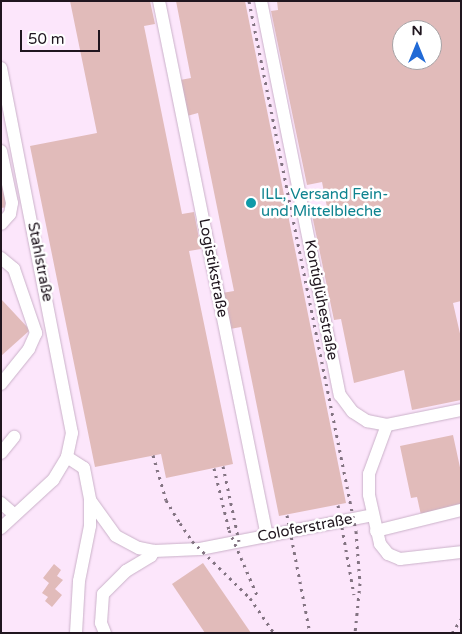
<!DOCTYPE html>
<meta charset="utf-8">
<style>
body{margin:0}
#map{position:relative;width:462px;height:634px;overflow:hidden;background:#fce6fb;font-family:"Varela Round",sans-serif}
div>[style]{position:absolute}
.building>*{inset:0;background:#e1bbba}
.roads{filter:drop-shadow(0 0 1px #cab1c9) drop-shadow(0 0 1px #cab1c9)}
.minor>*{height:12px;margin:-6px;padding:0 6px;transform-origin:6px;border-radius:6px;background:#fff}
.rail>*{height:3px;margin-top:-1.5px;transform-origin:0;background:repeating-linear-gradient(90deg,#837482 0 2.5px,transparent 0 7.5px)}
.dots>*{width:14px;height:14px;translate:-50% -50%;box-sizing:border-box;border:2px solid #fff;border-radius:50%}
span{translate:-50% -50%;white-space:nowrap;text-align:center;line-height:1.15;-webkit-text-stroke:5px #fff;paint-order:stroke}
.culture-label{font-size:15px;color:#0d838f}
.left{translate:0 -50%;text-align:left}
.street-label{font-size:15px;color:#20161f}
.frame{position:absolute;inset:0;border:2px solid #20161f;pointer-events:none}
.north{position:absolute;left:392px;top:20px;width:50px;height:50px;box-sizing:border-box;background:#fff;border:1px solid #a6a2a5;border-radius:50%;rotate:0deg;font-size:14px;font-weight:700;line-height:20px;text-align:center;color:#20161f}
.north::after{content:'';display:block;margin:auto;width:18px;height:22px;background:#216ad6;clip-path:polygon(50% 0,100% 100%,50% 72%,0 100%)}
.scale{position:absolute;left:20px;top:30px;width:80px;height:22px;box-sizing:border-box;border:2px solid #20161f;border-top:0;padding-left:6px;font-size:15px;line-height:18px;white-space:nowrap;color:#20161f;-webkit-text-stroke:4px #fff;paint-order:stroke}
</style>
<div id="map">
<div class="building">
<div style="clip-path:polygon(70px 1px,150px 1px,155px 24px,144px 26px,182px 214px,194px 212px,201px 249px,189px 251px,233px 464px,166px 478px,161px 454px,95px 467px,30px 146px,97px 133px)"></div>
<div style="clip-path:polygon(176px 1px,245px 1px,346px 503px,279px 516px,241px 327px,230px 329px,222px 293px,234px 291px,198px 113px,187px 116px,180px 80px,191px 78px)"></div>
<div style="clip-path:polygon(evenodd,277px 1px,461px 1px,461px 301px,453px 303px,461px 338px,461px 400px,412px 410px,404px 370px,354px 383px,341px 319px,334px 320px,311px 210px,327px 207px,322px 182px,307px 185px,271px 11px,278px 10px,277px 1px,402px 30px,432px 30px,432px 60px,402px 60px,402px 30px)"></div>
<div style="clip-path:polygon(1px 177px,8px 207px,1px 208px)"></div>
<div style="clip-path:polygon(1px 299px,30px 330px,1px 356px)"></div>
<div style="clip-path:polygon(453px 435px,461px 472px,461px 504px,421px 515px,417px 497px,411px 498px,400px 446px)"></div>
<div style="clip-path:polygon(203px 563px,251px 633px,205px 633px,172px 584px)"></div>
<div style="clip-path:polygon(54px 564px,61px 570px,57px 576px,63px 580px,55px 589px,62px 595px,52px 607px,45px 601px,48px 597px,42px 593px,49px 583px,43px 578px)"></div>
</div>
<div class="roads">
<div class="minor">
<div style="left:159px;top:1px;width:546px;rotate:78.59deg"></div>
<div style="left:261px;top:1px;width:402px;rotate:78.7deg"></div>
<div style="left:340px;top:395px;width:21px;rotate:53deg"></div>
<div style="left:353px;top:412px;width:17px;rotate:33deg"></div>
<div style="left:367px;top:421px;width:20px;rotate:11deg"></div>
<div style="left:387px;top:425px;width:76px;rotate:-11.5deg"></div>
<div style="left:1px;top:68px;width:372px;rotate:79deg"></div>
<div style="left:72px;top:433px;width:25px;rotate:102deg"></div>
<div style="left:67px;top:457px;width:27px;rotate:121deg"></div>
<div style="left:53px;top:480px;width:71px;rotate:137.3deg"></div>
<div style="left:1px;top:151px;width:53px;rotate:78.1deg"></div>
<div style="left:12px;top:203px;width:11px;rotate:100deg"></div>
<div style="left:10px;top:214px;width:13px;rotate:132deg"></div>
<div style="left:1px;top:258px;width:17px;rotate:40deg"></div>
<div style="left:14px;top:269px;width:68px;rotate:71deg"></div>
<div style="left:36px;top:333px;width:17px;rotate:114deg"></div>
<div style="left:29px;top:349px;width:45px;rotate:128.7deg"></div>
<div style="left:387px;top:425px;width:52px;rotate:110.2deg"></div>
<div style="left:369px;top:474px;width:21px;rotate:90deg"></div>
<div style="left:369px;top:495px;width:50px;rotate:77.3deg"></div>
<div style="left:380px;top:544px;width:13px;rotate:51deg"></div>
<div style="left:388px;top:554px;width:13px;rotate:23deg"></div>
<div style="left:400px;top:559px;width:61px;rotate:-6.5deg"></div>
<div style="left:1px;top:453px;width:21px;rotate:-51deg"></div>
<div style="left:67px;top:457px;width:20px;rotate:33deg"></div>
<div style="left:84px;top:468px;width:33px;rotate:79deg"></div>
<div style="left:90px;top:500px;width:26px;rotate:90deg"></div>
<div style="left:90px;top:526px;width:56px;rotate:101.3deg"></div>
<div style="left:79px;top:581px;width:52px;rotate:93.3deg"></div>
<div style="left:90px;top:500px;width:44px;rotate:54.2deg"></div>
<div style="left:116px;top:536px;width:26px;rotate:28deg"></div>
<div style="left:139px;top:548px;width:15px;rotate:11deg"></div>
<div style="left:154px;top:551px;width:46px;rotate:-2.5deg"></div>
<div style="left:200px;top:549px;width:176px;rotate:-11.1deg"></div>
<div style="left:1px;top:503px;width:18px;rotate:41deg"></div>
<div style="left:376px;top:531px;width:88px;rotate:-13.9deg"></div>
<div style="left:105px;top:633px;width:11px;rotate:-112deg"></div>
<div style="left:101px;top:623px;width:29px;rotate:-86deg"></div>
<div style="left:103px;top:594px;width:33px;rotate:-45deg"></div>
<div style="left:126px;top:571px;width:29px;rotate:-31deg"></div>
<div style="left:151px;top:556px;width:6px;rotate:-59deg"></div>
</div>
</div>
<div class="rail">
<div style="left:249px;top:1px;width:541px;rotate:78.59deg"></div>
<div style="left:356px;top:531px;width:52px;rotate:85.6deg"></div>
<div style="left:360px;top:583px;width:50px;rotate:95.7deg"></div>
<div style="left:153px;top:455px;width:47px;rotate:73.9deg"></div>
<div style="left:166px;top:500px;width:27px;rotate:59deg"></div>
<div style="left:180px;top:523px;width:22px;rotate:56deg"></div>
<div style="left:192px;top:541px;width:81px;rotate:44.5deg"></div>
<div style="left:250px;top:598px;width:42px;rotate:55.6deg"></div>
<div style="left:223px;top:466px;width:77px;rotate:78deg"></div>
<div style="left:214px;top:468px;width:64px;rotate:76.4deg"></div>
<div style="left:229px;top:530px;width:71px;rotate:66.7deg"></div>
<div style="left:338px;top:505px;width:91px;rotate:79.9deg"></div>
<div style="left:287px;top:515px;width:120px;rotate:79deg"></div>
<div style="left:452px;top:633px;width:17px;rotate:-57deg"></div>
</div>
<div class="dots">
<div style="left:251px;top:203px;background:#0f9aa8"></div>
</div>
<div class="culture-label">
<span class="left" style="left:261px;top:203px">ILL, Versand Fein-<br>und Mittelbleche</span>
</div>
<div class="street-label">
<span style="left:40px;top:262px;rotate:79deg">Stahlstraße</span>
<span style="left:213px;top:268px;rotate:79deg">Logistikstraße</span>
<span style="left:321px;top:300px;rotate:79deg">Kontiglühestraße</span>
<span style="left:305px;top:528px;rotate:-11deg">Coloferstraße</span>
</div>
<div class="frame"></div>
<div class="north">N</div>
<div class="scale">50 m</div>
</div>
